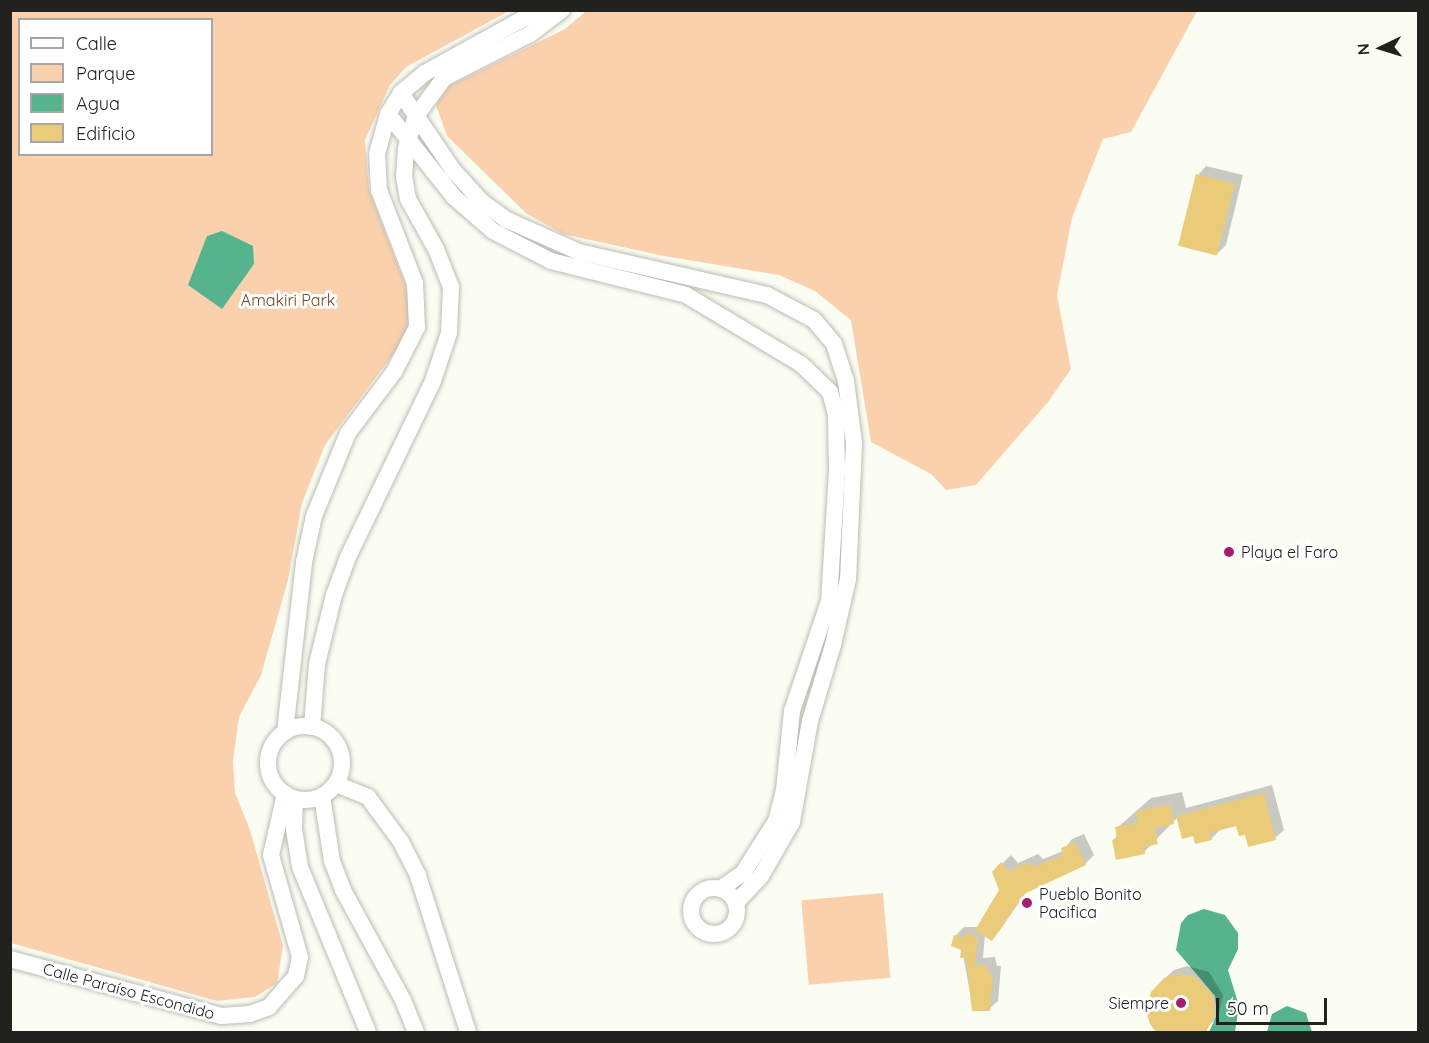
<!DOCTYPE html>
<meta charset="utf-8">
<style>
body{margin:0}
#map{position:relative;width:1429px;height:1043px;overflow:hidden;background:#fbfdf3;font-family:Quicksand,sans-serif}
div>[style]{position:absolute}
.green>*{inset:0;background:#fad1ac;transform-origin:0 0}
.water>*{inset:0;background:#55b38d}
.shadow>*{inset:0;background:#0003}
.building>*{inset:0;background:#eacb7a;transform-origin:0 0}
.roads{filter:drop-shadow(0 0 2px #bbbcb3) drop-shadow(0 0 2px #bbbcb3)}
.minor>*{height:16px;margin:-8px;padding:0 8px;transform-origin:8px;border-radius:8px;background:#fff}
.minor>.ring{margin:-8px;padding:0;box-sizing:content-box;background:none;border:16px solid #fff;border-radius:50%}
.dots>*{width:16px;height:16px;translate:-50% -50%;box-sizing:border-box;border:3px solid #fff;border-radius:50%}
span{translate:-50% -50%;white-space:nowrap;text-align:center;line-height:1.15;-webkit-text-stroke:6px #fff;paint-order:stroke}
.park-label{font-size:16px;color:#73491d}
.poi-label{font-size:16px;color:#21211e}
.left{translate:0 -50%;text-align:left}
.right{translate:-100% -50%;text-align:right}
.street-label{font-size:16px;color:#21211e}
.frame{position:absolute;inset:0;border:12px solid #21211e;pointer-events:none}
.legend{position:absolute;left:18px;top:18px;width:195px;height:138px;box-sizing:border-box;background:#fff;border:2px solid #a6a6a5;margin:0;padding:8px 10px;list-style:none;font-size:18px;color:#21211e}
.legend li{display:flex;align-items:center;gap:12px;height:30px}
.legend b{width:30px;border:2px solid #a6a6a5}
.north{position:absolute;left:1351px;top:18px;width:60px;height:60px;-webkit-text-stroke:4px #fff;paint-order:stroke;rotate:266deg;font-size:16px;font-weight:700;line-height:24px;text-align:center;color:#21211e}
.north::after{content:'';display:block;margin:auto;width:21px;height:27px;background:#21211e;clip-path:polygon(50% 0,100% 100%,50% 72%,0 100%)}
.scale{position:absolute;left:1216px;top:998px;width:111px;height:27px;box-sizing:border-box;border:3px solid #21211e;border-top:0;padding-left:8px;font-size:18px;line-height:21px;white-space:nowrap;color:#21211e;-webkit-text-stroke:4px #fff;paint-order:stroke}
</style>
<div id="map">
<div class="green">
<div style="clip-path:polygon(evenodd,10px 11px,509px 11px,406px 67px,390px 85px,365px 140px,369px 190px,410px 297px,409px 325px,400px 345px,325px 445px,302px 503px,288px 580px,261px 675px,239px 717px,233px 761px,235px 793px,250px 830px,283px 946px,277px 983px,255px 997px,217px 1001px,11px 943px,10px 11px,20px 20px,212px 20px,212px 154px,20px 154px,20px 20px)"></div>
<div style="clip-path:polygon(586px 11px,1197px 11px,1131px 132px,1103px 139px,1072px 218px,1057px 295px,1071px 369px,1048px 402px,976px 485px,946px 490px,931px 474px,871px 442px,851px 320px,815px 291px,779px 275px,664px 256px,563px 234px,527px 214px,447px 136px,436px 105px,449px 86px,565px 29px)"></div>
<div style="left:883px;top:893px;width:85px;height:82px;rotate:85deg"></div>
</div>
<div class="water">
<div style="clip-path:polygon(222px 231px,253px 246px,254px 264px,222px 309px,188px 285px,207px 236px)"></div>
<div style="clip-path:polygon(1204px 909px,1225px 915px,1238px 933px,1238px 949px,1228px 970px,1239px 1006px,1235px 1032px,1209px 1032px,1217px 1015px,1215px 996px,1176px 950px,1181px 923px,1188px 915px)"></div>
<div style="clip-path:polygon(1287px 1006px,1306px 1013px,1312px 1032px,1267px 1032px,1272px 1014px)"></div>
</div>
<div class="shadow">
<div style="clip-path:polygon(1206px 166px,1243px 175px,1226px 245px,1217px 254px,1198px 175px)"></div>
<div style="clip-path:polygon(1272px 785px,1284px 830px,1275px 838px,1246px 833px,1237px 824px,1220px 830px,1211px 839px,1194px 834px,1178px 817px,1144px 852px,1113px 840px,1118px 835px,1117px 828px,1151px 798px,1182px 792px,1186px 808px)"></div>
<div style="clip-path:polygon(1084px 834px,1094px 855px,1085px 864px,1027px 891px,1000px 930px,992px 939px,985px 935px,983px 958px,995px 957px,997px 966px,1001px 966px,998px 1001px,989px 1009px,973px 1009px,962px 949px,955px 936px,964px 927px,979px 927px,1000px 890px,994px 872px,1011px 855px,1018px 863px,1038px 854px,1043px 859px,1063px 851px,1072px 839px)"></div>
<div style="clip-path:polygon(1187px 966px,1209px 972px,1223px 995px,1218px 1017px,1202px 1032px,1158px 1032px,1148px 1010px,1164px 979px,1174px 970px)"></div>
</div>
<div class="building">
<div style="left:1196px;top:174px;width:40px;height:74px;rotate:14deg"></div>
<div style="clip-path:polygon(1264px 793px,1276px 840px,1248px 847px,1245px 835px,1239px 836px,1236px 826px,1210px 833px,1212px 840px,1195px 844px,1193px 836px,1182px 839px,1176px 816px)"></div>
<div style="clip-path:polygon(1170px 804px,1174px 824px,1154px 828px,1158px 844px,1144px 847px,1145px 854px,1116px 860px,1112px 840px,1117px 839px,1115px 827px,1138px 823px,1136px 811px)"></div>
<div style="clip-path:polygon(1075px 842px,1086px 865px,1024px 894px,992px 941px,975px 930px,999px 890px,992px 872px,1001px 862px,1009px 871px,1029px 862px,1034px 867px,1063px 855px,1061px 848px)"></div>
<div style="clip-path:polygon(966px 933px,978px 938px,975px 966px,987px 965px,988px 974px,993px 974px,990px 1011px,972px 1011px,966px 958px,960px 958px,961px 950px,951px 946px,954px 935px,964px 938px)"></div>
<div style="clip-path:polygon(1178px 974px,1196px 977px,1213px 995px,1215px 1014px,1206px 1032px,1156px 1032px,1150px 1024px,1146px 1011px,1151px 992px,1164px 978px)"></div>
</div>
<div class="roads">
<div class="minor">
<div style="left:401px;top:93px;width:93px;rotate:56deg"></div>
<div style="left:453px;top:170px;width:43px;rotate:47.8deg"></div>
<div style="left:482px;top:202px;width:29px;rotate:36deg"></div>
<div style="left:505px;top:219px;width:81px;rotate:24deg"></div>
<div style="left:579px;top:252px;width:193px;rotate:12.9deg"></div>
<div style="left:767px;top:295px;width:53px;rotate:28deg"></div>
<div style="left:814px;top:320px;width:31px;rotate:50deg"></div>
<div style="left:834px;top:344px;width:39px;rotate:72deg"></div>
<div style="left:846px;top:381px;width:63px;rotate:82.6deg"></div>
<div style="left:854px;top:443px;width:136px;rotate:92.5deg"></div>
<div style="left:848px;top:579px;width:68px;rotate:102.8deg"></div>
<div style="left:833px;top:645px;width:79px;rotate:106.8deg"></div>
<div style="left:810px;top:721px;width:103px;rotate:100.1deg"></div>
<div style="left:792px;top:822px;width:62px;rotate:119.9deg"></div>
<div style="left:761px;top:876px;width:37px;rotate:133deg"></div>
<div style="left:388px;top:114px;width:106px;rotate:51.5deg"></div>
<div style="left:454px;top:197px;width:52px;rotate:41.1deg"></div>
<div style="left:493px;top:231px;width:65px;rotate:27.3deg"></div>
<div style="left:551px;top:261px;width:139px;rotate:14.1deg"></div>
<div style="left:686px;top:295px;width:134px;rotate:31deg"></div>
<div style="left:801px;top:364px;width:40px;rotate:44deg"></div>
<div style="left:830px;top:392px;width:24px;rotate:75deg"></div>
<div style="left:836px;top:415px;width:56px;rotate:89deg"></div>
<div style="left:837px;top:471px;width:130px;rotate:93.5deg"></div>
<div style="left:829px;top:601px;width:116px;rotate:108.6deg"></div>
<div style="left:792px;top:711px;width:79px;rotate:95.8deg"></div>
<div style="left:784px;top:790px;width:32px;rotate:104deg"></div>
<div style="left:776px;top:821px;width:62px;rotate:122.4deg"></div>
<div style="left:743px;top:873px;width:28px;rotate:145deg"></div>
<div class="ring" style="left:268px;top:726px;width:58px;height:58px"></div>
<div style="left:312px;top:727px;width:63px;rotate:-85.5deg"></div>
<div style="left:317px;top:664px;width:71px;rotate:-76.2deg"></div>
<div style="left:334px;top:595px;width:40px;rotate:-69.8deg"></div>
<div style="left:348px;top:557px;width:195px;rotate:-64.2deg"></div>
<div style="left:433px;top:381px;width:51px;rotate:-71.6deg"></div>
<div style="left:449px;top:333px;width:46px;rotate:-87.5deg"></div>
<div style="left:451px;top:287px;width:41px;rotate:-111.5deg"></div>
<div style="left:436px;top:249px;width:57px;rotate:-119.2deg"></div>
<div style="left:408px;top:199px;width:22px;rotate:-100deg"></div>
<div style="left:404px;top:177px;width:29px;rotate:-86deg"></div>
<div style="left:406px;top:148px;width:34px;rotate:-73deg"></div>
<div style="left:416px;top:116px;width:47px;rotate:-53.6deg"></div>
<div style="left:444px;top:78px;width:97px;rotate:-27.1deg"></div>
<div style="left:530px;top:34px;width:40px;rotate:-37deg"></div>
<div style="left:285px;top:732px;width:171px;rotate:-83.6deg"></div>
<div style="left:304px;top:562px;width:47px;rotate:-77.7deg"></div>
<div style="left:314px;top:516px;width:90px;rotate:-67.7deg"></div>
<div style="left:348px;top:433px;width:76px;rotate:-53deg"></div>
<div style="left:394px;top:372px;width:51px;rotate:-62.9deg"></div>
<div style="left:417px;top:327px;width:44px;rotate:-92.6deg"></div>
<div style="left:415px;top:283px;width:100px;rotate:-111.2deg"></div>
<div style="left:379px;top:190px;width:36px;rotate:-93deg"></div>
<div style="left:377px;top:154px;width:41px;rotate:-74.6deg"></div>
<div style="left:388px;top:114px;width:25px;rotate:-58deg"></div>
<div style="left:401px;top:93px;width:31px;rotate:-40deg"></div>
<div style="left:425px;top:73px;width:130px;rotate:-28.9deg"></div>
<div style="left:336px;top:784px;width:35px;rotate:22deg"></div>
<div style="left:368px;top:797px;width:56px;rotate:53.7deg"></div>
<div style="left:401px;top:842px;width:38px;rotate:63deg"></div>
<div style="left:418px;top:876px;width:164px;rotate:72.2deg"></div>
<div style="left:322px;top:796px;width:66px;rotate:81.3deg"></div>
<div style="left:332px;top:861px;width:31px;rotate:69deg"></div>
<div style="left:343px;top:890px;width:125px;rotate:61.4deg"></div>
<div style="left:403px;top:1000px;width:35px;rotate:68deg"></div>
<div style="left:295px;top:799px;width:30px;rotate:92deg"></div>
<div style="left:294px;top:829px;width:38px;rotate:81deg"></div>
<div style="left:300px;top:867px;width:178px;rotate:67.6deg"></div>
<div class="ring" style="left:691px;top:888px;width:30px;height:30px"></div>
<div style="left:10px;top:959px;width:219px;rotate:15.1deg"></div>
<div style="left:221px;top:1016px;width:29px;rotate:-4deg"></div>
<div style="left:250px;top:1014px;width:20px;rotate:-20deg"></div>
<div style="left:269px;top:1007px;width:41px;rotate:-48.9deg"></div>
<div style="left:296px;top:976px;width:19px;rotate:-78deg"></div>
<div style="left:300px;top:957px;width:106px;rotate:-105.9deg"></div>
<div style="left:271px;top:855px;width:63px;rotate:-77.1deg"></div>
</div>
</div>
<div class="dots">
<div style="left:1229px;top:552px;background:#a21f6f"></div>
<div style="left:1027px;top:903px;background:#a21f6f"></div>
<div style="left:1181px;top:1003px;background:#a21f6f"></div>
</div>
<div class="park-label">
<span style="left:288px;top:300px">Amakiri Park</span>
</div>
<div class="poi-label">
<span class="left" style="left:1241px;top:552px">Playa el Faro</span>
<span class="left" style="left:1039px;top:903px">Pueblo Bonito<br>Pacifica</span>
<span class="right" style="left:1169px;top:1003px">Siempre</span>
</div>
<div class="street-label">
<span style="left:129px;top:991px;rotate:15deg">Calle Paraíso Escondido</span>
</div>
<div class="frame"></div>
<ul class="legend">
<li><b style="height:8px;background:#fff"></b>Calle</li>
<li><b style="height:16px;background:#fad1ac"></b>Parque</li>
<li><b style="height:16px;background:#55b38d"></b>Agua</li>
<li><b style="height:16px;background:#eacb7a"></b>Edificio</li>
</ul>
<div class="north">N</div>
<div class="scale">50 m</div>
</div>
